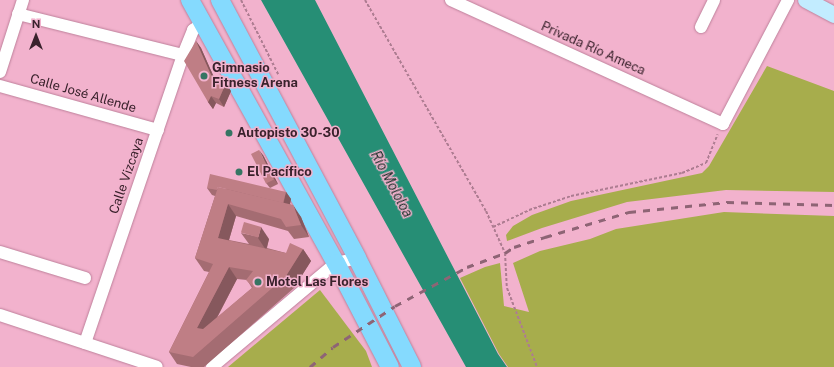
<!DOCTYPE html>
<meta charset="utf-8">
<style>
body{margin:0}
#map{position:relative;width:834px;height:367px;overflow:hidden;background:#f2b2cd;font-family:"Public Sans",sans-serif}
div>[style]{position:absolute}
.green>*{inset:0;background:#a7ad4c}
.water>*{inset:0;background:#268e75}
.path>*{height:2px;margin-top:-1px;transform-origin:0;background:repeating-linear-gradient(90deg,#ad7c91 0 3px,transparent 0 5px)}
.roads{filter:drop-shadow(0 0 1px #be819b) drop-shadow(0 0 1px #be819b)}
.street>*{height:12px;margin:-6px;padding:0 6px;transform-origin:6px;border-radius:6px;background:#fff}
.secondary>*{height:16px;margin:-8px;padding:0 8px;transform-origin:8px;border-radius:8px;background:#c2ecff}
.primary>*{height:18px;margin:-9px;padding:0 9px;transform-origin:9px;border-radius:9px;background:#85dafe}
.rail>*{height:3px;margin-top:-1.5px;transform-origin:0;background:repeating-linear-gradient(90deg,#8e6475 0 7px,transparent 0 14px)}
.wall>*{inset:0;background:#a46c72}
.shaded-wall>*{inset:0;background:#86585d}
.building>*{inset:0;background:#bf7e85;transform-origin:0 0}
.dots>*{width:11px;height:11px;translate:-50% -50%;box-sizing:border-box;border:2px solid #f2b2cd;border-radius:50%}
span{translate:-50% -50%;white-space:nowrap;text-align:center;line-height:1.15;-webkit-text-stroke:3px #f2b2cd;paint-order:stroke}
.street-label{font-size:13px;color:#3a222c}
.poi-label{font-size:13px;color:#3a222c;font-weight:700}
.left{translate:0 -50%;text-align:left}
.water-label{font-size:14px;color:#1c332c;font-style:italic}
.north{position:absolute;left:16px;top:16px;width:40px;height:40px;-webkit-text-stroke:3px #f2b2cd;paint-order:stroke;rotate:0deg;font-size:11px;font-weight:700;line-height:16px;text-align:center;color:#3a222c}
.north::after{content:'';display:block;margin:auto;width:14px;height:18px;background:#3a222c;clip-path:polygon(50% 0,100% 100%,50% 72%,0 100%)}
</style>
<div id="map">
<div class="green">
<div style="clip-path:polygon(767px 66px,834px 91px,834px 192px,726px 190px,627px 202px,542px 228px,507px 241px,506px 235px,513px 226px,532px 215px,571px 201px,702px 173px,709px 166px)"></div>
<div style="clip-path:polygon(724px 212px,834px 216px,834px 367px,508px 367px,499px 354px,460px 278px,485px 267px,500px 263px,504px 306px,529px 312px,513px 263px,540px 251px,590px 239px,616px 229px)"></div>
<div style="clip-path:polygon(320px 290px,366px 351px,372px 367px,228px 367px)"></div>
</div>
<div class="water">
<div style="clip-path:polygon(261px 0,315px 0,498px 354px,507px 367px,466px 367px)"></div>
</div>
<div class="path">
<div style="left:241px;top:0;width:83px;rotate:63.4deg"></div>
<div style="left:365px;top:0;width:243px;rotate:60.2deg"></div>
<div style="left:486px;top:211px;width:46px;rotate:65.7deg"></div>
<div style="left:505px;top:253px;width:35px;rotate:87deg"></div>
<div style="left:507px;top:288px;width:85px;rotate:69.2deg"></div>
<div style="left:493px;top:227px;width:40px;rotate:-25deg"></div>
<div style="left:529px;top:210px;width:44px;rotate:-18.4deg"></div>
<div style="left:571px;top:196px;width:113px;rotate:-11.7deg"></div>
<div style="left:682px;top:173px;width:26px;rotate:-23deg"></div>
<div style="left:706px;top:163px;width:31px;rotate:-68deg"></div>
</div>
<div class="roads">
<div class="street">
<div style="left:451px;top:0;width:299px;rotate:24.5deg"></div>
<div style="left:723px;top:124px;width:140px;rotate:-62.3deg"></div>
<div style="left:18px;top:14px;width:170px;rotate:14deg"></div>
<div style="left:701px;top:27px;width:30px;rotate:-64deg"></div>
<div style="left:0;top:72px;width:76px;rotate:-72.3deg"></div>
<div style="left:0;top:86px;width:164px;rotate:15.6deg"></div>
<div style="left:0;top:252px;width:89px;rotate:17deg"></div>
<div style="left:0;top:315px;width:165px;rotate:18.3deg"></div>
<div style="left:85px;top:343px;width:304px;rotate:-71.2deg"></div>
<div style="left:183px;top:55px;width:27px;rotate:-68deg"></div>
<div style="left:193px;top:30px;width:12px;rotate:-35deg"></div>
<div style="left:212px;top:367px;width:162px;rotate:-40deg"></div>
<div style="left:336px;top:263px;width:22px;rotate:-13deg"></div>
</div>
<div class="secondary">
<div style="left:806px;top:0;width:32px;rotate:28deg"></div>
</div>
<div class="primary">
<div style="left:190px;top:0;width:301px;rotate:61deg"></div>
<div style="left:336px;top:263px;width:117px;rotate:62.6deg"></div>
<div style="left:220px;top:0;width:292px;rotate:62deg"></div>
<div style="left:357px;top:258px;width:122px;rotate:63.2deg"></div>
</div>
</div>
<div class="rail">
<div style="left:310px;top:367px;width:30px;rotate:-41deg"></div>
<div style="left:333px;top:347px;width:74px;rotate:-33.5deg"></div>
<div style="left:395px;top:306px;width:82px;rotate:-28.4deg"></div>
<div style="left:467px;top:267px;width:40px;rotate:-20.2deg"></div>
<div style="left:505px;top:253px;width:11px;rotate:-34deg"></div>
<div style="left:514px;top:247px;width:33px;rotate:-18deg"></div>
<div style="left:545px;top:237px;width:88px;rotate:-16.6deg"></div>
<div style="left:629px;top:212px;width:99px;rotate:-5.8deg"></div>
<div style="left:727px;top:202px;width:107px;rotate:1.6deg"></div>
</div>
<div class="wall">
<div style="clip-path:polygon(196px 41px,201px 48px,216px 82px,231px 91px,224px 107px,216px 103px,213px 109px,208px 102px)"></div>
<div style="clip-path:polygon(263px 155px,278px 184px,270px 188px,266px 183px)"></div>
<div style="clip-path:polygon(evenodd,207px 188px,286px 192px,291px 199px,290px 204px,301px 217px,309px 237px,294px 239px,288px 231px,236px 216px,229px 240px,249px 244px,241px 233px,269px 239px,267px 248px,286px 253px,303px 249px,311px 261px,294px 288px,204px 367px,191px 367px,177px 364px,169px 352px,209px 272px,204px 271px,195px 258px,215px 196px,212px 195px,207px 188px,237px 279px,247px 280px,252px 288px,217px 318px,237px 279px)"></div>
</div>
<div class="shaded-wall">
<div style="clip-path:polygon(196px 41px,201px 48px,220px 91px,215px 84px)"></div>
<div style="clip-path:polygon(226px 83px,231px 91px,224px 107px,219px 99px)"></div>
<div style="clip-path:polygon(211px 96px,216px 103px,213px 109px,208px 102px)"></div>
<div style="clip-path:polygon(259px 150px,263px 155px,278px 184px,274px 179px)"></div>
<div style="clip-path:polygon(286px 192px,291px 199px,288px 213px,283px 206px)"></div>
<div style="clip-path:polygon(228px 204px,236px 216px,226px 250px,218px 238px)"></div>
<div style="clip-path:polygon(293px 205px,301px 217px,309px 237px,301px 225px)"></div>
<div style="clip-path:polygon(261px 227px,269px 239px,266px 250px,258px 238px)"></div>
<div style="clip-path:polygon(303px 249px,311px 261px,294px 288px,286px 276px)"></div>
<div style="clip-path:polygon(229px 267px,237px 279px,205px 340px,197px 328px)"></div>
</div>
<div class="building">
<div style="clip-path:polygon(196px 41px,215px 84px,219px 77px,226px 83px,219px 99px,211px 96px,208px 102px,184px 61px)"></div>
<div style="left:259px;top:150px;width:33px;height:9px;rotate:63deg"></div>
<div style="clip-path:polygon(210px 174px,286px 192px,283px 203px,218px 187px,217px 190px,207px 188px)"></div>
<div style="clip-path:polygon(evenodd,218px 187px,293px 205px,301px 225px,286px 227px,281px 219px,228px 204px,218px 238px,286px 253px,290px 243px,303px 249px,286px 276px,193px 357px,169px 352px,213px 264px,195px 258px,218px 187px,229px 267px,253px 271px,246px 280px,253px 287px,203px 329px,197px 328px,229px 267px)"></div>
<div style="left:244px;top:222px;width:18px;height:11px;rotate:16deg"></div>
</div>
<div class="dots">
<div style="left:204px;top:76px;background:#367563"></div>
<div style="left:229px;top:133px;background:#367563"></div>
<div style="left:239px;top:172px;background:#367563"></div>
<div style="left:258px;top:282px;background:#367563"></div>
</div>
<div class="street-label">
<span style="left:593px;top:49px;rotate:24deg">Privada Río Ameca</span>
<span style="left:83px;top:94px;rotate:16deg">Calle José Allende</span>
<span style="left:127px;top:176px;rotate:-71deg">Calle Vizcaya</span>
</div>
<div class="poi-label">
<span class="left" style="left:212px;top:76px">Gimnasio<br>Fitness Arena</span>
<span class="left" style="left:237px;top:133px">Autopisto 30-30</span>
<span class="left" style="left:247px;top:172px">El Pacífico</span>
<span class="left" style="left:266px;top:282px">Motel Las Flores</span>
</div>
<div class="water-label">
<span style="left:392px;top:184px;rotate:62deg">Río Mololoa</span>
</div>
<div class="north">N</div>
</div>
